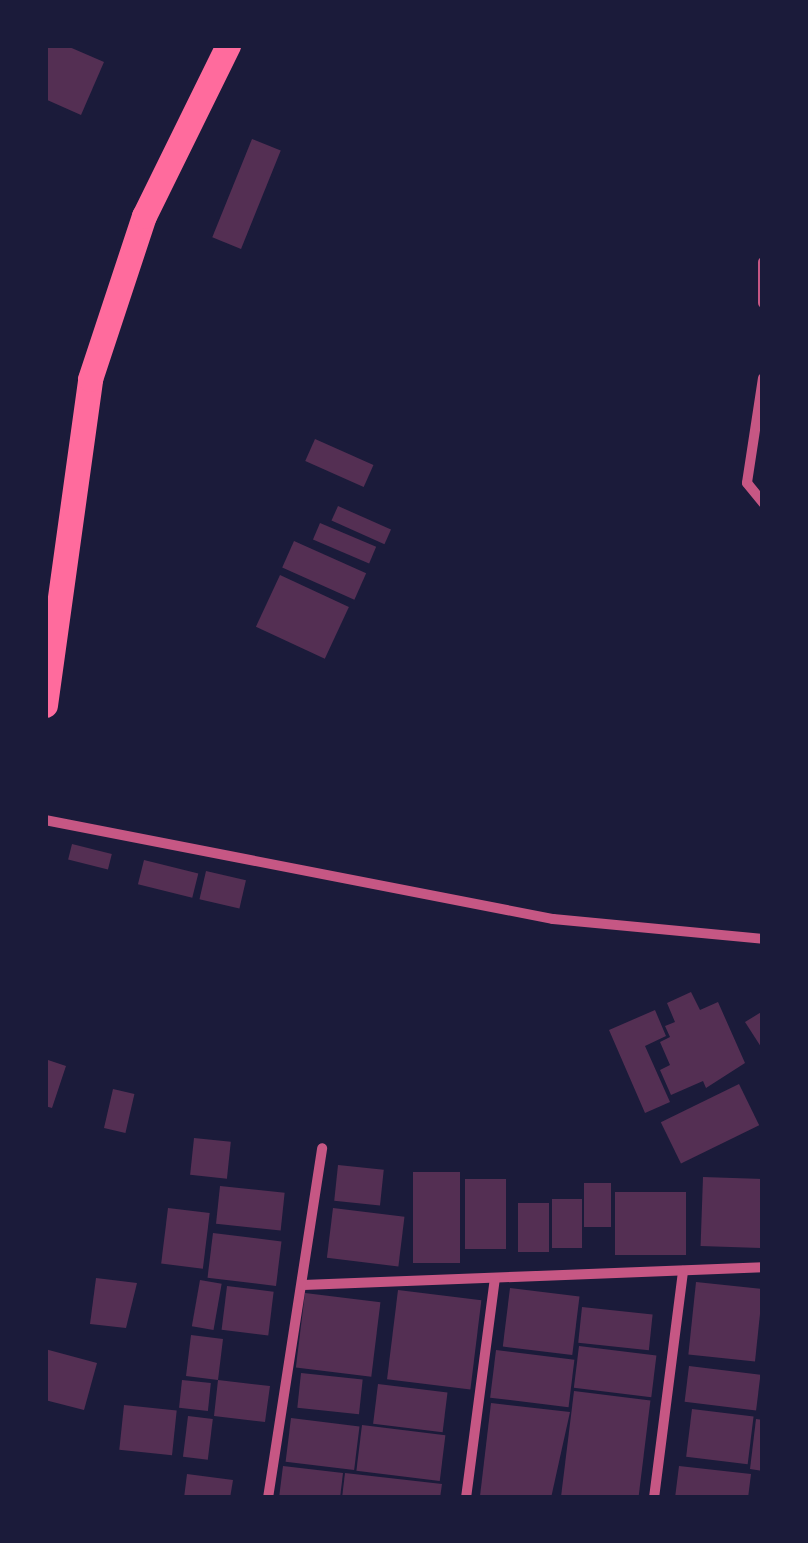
<!DOCTYPE html>
<style>
body{margin:0}
#map{position:relative;width:808px;height:1543px;overflow:hidden;background:#1b1b3a;font-family:Merriweather,serif}
div>[style]{position:absolute}
.building>*{inset:0;background:#542f53;transform-origin:0 0}
.minor>*{height:10px;margin:-5px;padding:0 5px;transform-origin:5px;border-radius:5px;background:#c65784}
.trunk>*{height:25px;margin:-12.5px;padding:0 12.5px;transform-origin:12.5px;border-radius:12.5px;background:#ff6b9d}
span{translate:-50% -50%;white-space:nowrap;text-align:center;line-height:1.15;-webkit-text-stroke:8px #1b1b3a;paint-order:stroke}
.frame{position:absolute;inset:0;border:48px solid #1b1b3a;pointer-events:none}
</style>
<div id="map">
<div class="building">
<div style="clip-path:polygon(45px 45px,67px 46px,104px 62px,81px 115px,45px 99px)"></div>
<div style="left:252px;top:139px;width:31px;height:106px;rotate:22deg"></div>
<div style="left:315px;top:439px;width:64px;height:24px;rotate:24deg"></div>
<div style="left:338px;top:506px;width:58px;height:16px;rotate:24deg"></div>
<div style="left:320px;top:523px;width:61px;height:18px;rotate:23deg"></div>
<div style="left:294px;top:541px;width:79px;height:29px;rotate:24deg"></div>
<div style="left:280px;top:575px;width:76px;height:57px;rotate:25deg"></div>
<div style="left:72px;top:844px;width:41px;height:16px;rotate:14deg"></div>
<div style="left:144px;top:860px;width:56px;height:25px;rotate:14deg"></div>
<div style="left:206px;top:871px;width:41px;height:29px;rotate:13deg"></div>
<div style="clip-path:polygon(691px 992px,700px 1010px,718px 1002px,745px 1063px,706px 1088px,703px 1081px,671px 1095px,660px 1070px,670px 1065px,660px 1042px,670px 1037px,665px 1026px,675px 1022px,667px 1003px)"></div>
<div style="clip-path:polygon(655px 1010px,666px 1036px,645px 1046px,670px 1102px,645px 1113px,609px 1030px)"></div>
<div style="clip-path:polygon(763px 1011px,763px 1050px,745px 1022px)"></div>
<div style="clip-path:polygon(45px 1059px,66px 1066px,52px 1108px,45px 1106px)"></div>
<div style="left:739px;top:1084px;width:46px;height:87px;rotate:64deg"></div>
<div style="left:113px;top:1089px;width:22px;height:40px;rotate:13deg"></div>
<div style="left:194px;top:1138px;width:37px;height:37px;rotate:6deg"></div>
<div style="left:338px;top:1165px;width:46px;height:36px;rotate:6deg"></div>
<div style="left:413px;top:1172px;width:47px;height:91px"></div>
<div style="left:703px;top:1177px;width:60px;height:69px;rotate:2deg"></div>
<div style="left:465px;top:1179px;width:41px;height:70px"></div>
<div style="left:584px;top:1183px;width:27px;height:44px"></div>
<div style="left:220px;top:1186px;width:65px;height:38px;rotate:6deg"></div>
<div style="left:615px;top:1192px;width:71px;height:63px"></div>
<div style="left:552px;top:1199px;width:30px;height:49px"></div>
<div style="left:518px;top:1203px;width:31px;height:49px"></div>
<div style="left:168px;top:1208px;width:42px;height:56px;rotate:7deg"></div>
<div style="left:333px;top:1208px;width:72px;height:50px;rotate:7deg"></div>
<div style="left:213px;top:1233px;width:69px;height:45px;rotate:7deg"></div>
<div style="clip-path:polygon(96px 1278px,137px 1283px,126px 1328px,90px 1324px)"></div>
<div style="left:200px;top:1280px;width:22px;height:47px;rotate:10deg"></div>
<div style="left:696px;top:1282px;width:67px;height:73px;rotate:6deg"></div>
<div style="left:227px;top:1286px;width:47px;height:44px;rotate:7deg"></div>
<div style="left:510px;top:1288px;width:70px;height:59px;rotate:7deg"></div>
<div style="left:398px;top:1290px;width:84px;height:90px;rotate:7deg"></div>
<div style="left:305px;top:1293px;width:76px;height:75px;rotate:7deg"></div>
<div style="left:582px;top:1307px;width:71px;height:36px;rotate:6deg"></div>
<div style="clip-path:polygon(191px 1335px,223px 1339px,218px 1380px,270px 1386px,265px 1422px,214px 1416px,218px 1380px,186px 1376px)"></div>
<div style="left:579px;top:1346px;width:78px;height:42px;rotate:7deg"></div>
<div style="clip-path:polygon(45px 1349px,97px 1363px,84px 1410px,45px 1400px)"></div>
<div style="left:496px;top:1350px;width:79px;height:48px;rotate:7deg"></div>
<div style="left:689px;top:1366px;width:72px;height:36px;rotate:7deg"></div>
<div style="left:301px;top:1373px;width:62px;height:35px;rotate:6deg"></div>
<div style="left:182px;top:1380px;width:29px;height:28px;rotate:6deg"></div>
<div style="left:378px;top:1384px;width:70px;height:40px;rotate:7deg"></div>
<div style="left:574px;top:1391px;width:77px;height:108px;rotate:7deg"></div>
<div style="clip-path:polygon(491px 1403px,570px 1412px,551px 1498px,480px 1496px)"></div>
<div style="left:124px;top:1405px;width:53px;height:45px;rotate:6deg"></div>
<div style="left:692px;top:1409px;width:62px;height:48px;rotate:7deg"></div>
<div style="left:188px;top:1416px;width:25px;height:41px;rotate:7deg"></div>
<div style="left:291px;top:1418px;width:69px;height:44px;rotate:7deg"></div>
<div style="clip-path:polygon(756px 1419px,763px 1420px,763px 1471px,750px 1469px)"></div>
<div style="left:362px;top:1425px;width:84px;height:46px;rotate:7deg"></div>
<div style="clip-path:polygon(283px 1466px,343px 1473px,340px 1498px,279px 1498px)"></div>
<div style="clip-path:polygon(679px 1466px,751px 1474px,748px 1498px,675px 1498px)"></div>
<div style="clip-path:polygon(345px 1473px,442px 1484px,440px 1498px,342px 1498px)"></div>
<div style="clip-path:polygon(187px 1474px,233px 1480px,230px 1498px,184px 1498px)"></div>
</div>
<div class="minor">
<div style="left:763px;top:262px;width:41px;rotate:90deg"></div>
<div style="left:763px;top:378px;width:106px;rotate:98.7deg"></div>
<div style="left:747px;top:483px;width:26px;rotate:51deg"></div>
<div style="left:45px;top:820px;width:518px;rotate:11.03deg"></div>
<div style="left:553px;top:919px;width:211px;rotate:5.4deg"></div>
<div style="left:303px;top:1285px;width:460px;rotate:-2.2deg"></div>
<div style="left:268px;top:1498px;width:354px;rotate:-81.2deg"></div>
<div style="left:466px;top:1498px;width:222px;rotate:-82.5deg"></div>
<div style="left:654px;top:1498px;width:229px;rotate:-82.7deg"></div>
</div>
<div class="trunk">
<div style="left:45px;top:705px;width:329px;rotate:-82.1deg"></div>
<div style="left:90px;top:379px;width:172px;rotate:-71.7deg"></div>
<div style="left:144px;top:216px;width:191px;rotate:-63.8deg"></div>
</div>
<div class="frame"></div>
</div>
